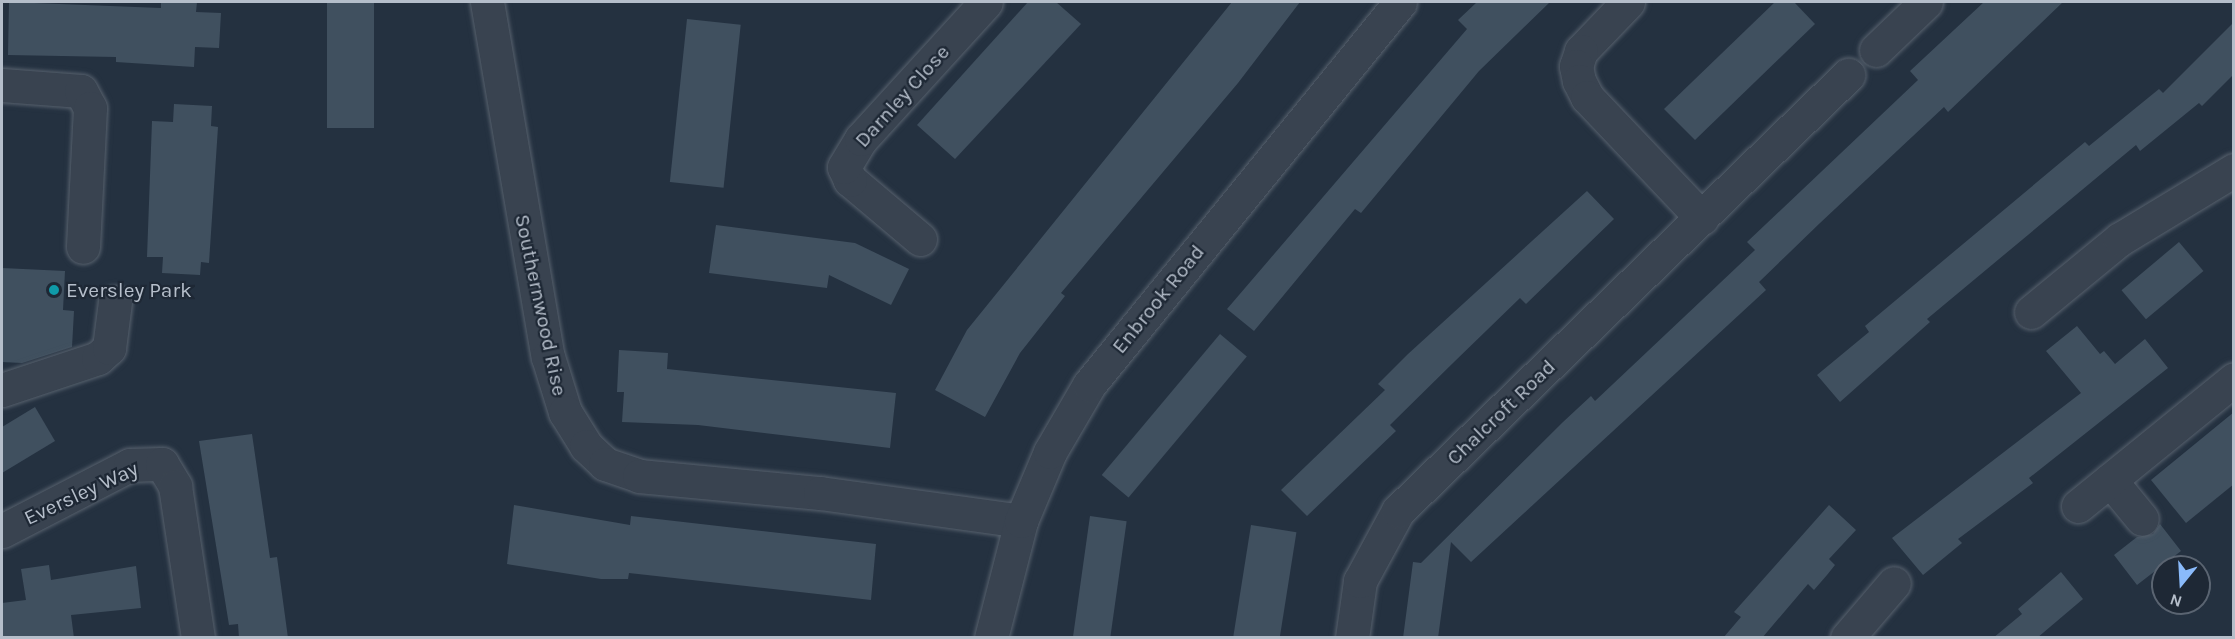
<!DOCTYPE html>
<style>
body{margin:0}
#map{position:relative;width:2235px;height:639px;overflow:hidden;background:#243140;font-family:Karla,sans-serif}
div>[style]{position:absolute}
.building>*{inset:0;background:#40505f;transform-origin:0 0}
.roads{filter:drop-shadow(0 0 2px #57616d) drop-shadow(0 0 2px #57616d)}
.minor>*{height:33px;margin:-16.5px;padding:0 16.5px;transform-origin:16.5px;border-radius:16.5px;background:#394350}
.dots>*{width:16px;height:16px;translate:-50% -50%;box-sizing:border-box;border:3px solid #1e2835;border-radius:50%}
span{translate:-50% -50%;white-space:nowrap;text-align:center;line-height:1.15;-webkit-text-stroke:4.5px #1e2835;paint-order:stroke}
.street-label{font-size:21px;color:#b5beca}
.poi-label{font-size:21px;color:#b5beca}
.left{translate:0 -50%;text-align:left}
.frame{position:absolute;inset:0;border:3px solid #b5beca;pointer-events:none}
.north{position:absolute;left:2151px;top:555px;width:60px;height:60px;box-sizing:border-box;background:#1e2835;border:2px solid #5a6471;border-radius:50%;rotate:198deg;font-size:16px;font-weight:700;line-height:24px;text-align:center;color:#b5beca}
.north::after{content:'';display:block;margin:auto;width:21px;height:27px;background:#8abafa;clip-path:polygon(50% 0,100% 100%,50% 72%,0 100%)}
</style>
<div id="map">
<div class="building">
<div style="clip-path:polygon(9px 2px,161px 8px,161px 2px,197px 2px,196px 12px,221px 13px,219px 48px,195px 47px,194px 67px,116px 62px,116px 57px,8px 55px)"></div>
<div style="left:327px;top:2px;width:47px;height:126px"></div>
<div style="clip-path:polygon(1028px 2px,1056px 2px,1081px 24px,955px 159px,917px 125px)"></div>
<div style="clip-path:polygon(1232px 2px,1300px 2px,1238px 83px,1061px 293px,1065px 296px,1020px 353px,985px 417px,935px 390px,967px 330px)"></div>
<div style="clip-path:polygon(1477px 2px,1550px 2px,1479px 71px,1361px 213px,1355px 209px,1254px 331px,1227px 309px,1467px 29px,1458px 20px)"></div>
<div style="clip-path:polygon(1775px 2px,1794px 2px,1815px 24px,1695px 140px,1664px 109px)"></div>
<div style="clip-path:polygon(1984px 2px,2063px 2px,1948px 112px,1944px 107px,1820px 223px,1759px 282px,1766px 290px,1471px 562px,1451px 542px,1438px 638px,1403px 638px,1413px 562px,1421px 563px,1563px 422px,1591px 396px,1595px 401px,1755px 250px,1747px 242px,1918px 80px,1910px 71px)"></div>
<div style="left:687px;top:19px;width:54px;height:164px;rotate:6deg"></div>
<div style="clip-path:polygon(2234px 22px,2234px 74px,2202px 106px,2199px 103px,2140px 151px,2136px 145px,1927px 319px,1930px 322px,1840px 402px,1817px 375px,1869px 332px,1865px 326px,2085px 142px,2089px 146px,2159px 89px,2163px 93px)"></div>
<div style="clip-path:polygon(174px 104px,212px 106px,211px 126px,218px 127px,209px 263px,201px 262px,200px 275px,162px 273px,163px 257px,147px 257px,152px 121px,173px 122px)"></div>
<div style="clip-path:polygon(1587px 191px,1614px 219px,1526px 304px,1520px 298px,1453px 363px,1390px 425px,1396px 431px,1307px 516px,1281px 490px,1385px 390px,1378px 384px,1408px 354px)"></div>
<div style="clip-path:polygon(716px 225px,855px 243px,909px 269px,891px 305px,829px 275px,827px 288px,709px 273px)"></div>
<div style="left:2179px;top:242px;width:38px;height:75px;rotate:50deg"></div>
<div style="clip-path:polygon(2px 268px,65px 271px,63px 310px,74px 311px,72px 347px,22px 363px,2px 362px)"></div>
<div style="clip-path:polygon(2077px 326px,2100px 354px,2104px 351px,2115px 364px,2145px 339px,2168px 368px,2029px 478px,2033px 483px,1958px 539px,1962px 543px,1923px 575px,1892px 538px,2081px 393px,2046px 351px)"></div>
<div style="left:1220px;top:334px;width:35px;height:184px;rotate:40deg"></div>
<div style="clip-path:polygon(619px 350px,668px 353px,667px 369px,896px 393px,890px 448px,698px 425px,622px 422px,624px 392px,617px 392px)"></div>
<div style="clip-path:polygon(35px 407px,55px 441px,2px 473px,2px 427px)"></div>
<div style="clip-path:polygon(2234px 412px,2234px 484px,2186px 523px,2151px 480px)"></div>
<div style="clip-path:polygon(252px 434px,270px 558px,277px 557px,288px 638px,239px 638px,238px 624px,229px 625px,199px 441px)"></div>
<div style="clip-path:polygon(514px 505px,630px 525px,631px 516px,876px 544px,871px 600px,629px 573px,628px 579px,601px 579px,507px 564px)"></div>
<div style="clip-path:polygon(1829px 505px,1856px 530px,1829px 559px,1835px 565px,1827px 575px,1814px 590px,1808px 584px,1762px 638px,1723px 638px,1741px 617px,1734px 612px)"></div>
<div style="left:1090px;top:516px;width:37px;height:123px;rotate:8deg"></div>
<div style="clip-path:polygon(2160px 524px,2181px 551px,2137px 585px,2114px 555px,2137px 537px,2153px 534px)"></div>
<div style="left:1251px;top:525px;width:46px;height:114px;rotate:9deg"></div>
<div style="clip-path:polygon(49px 565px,51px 580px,136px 566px,141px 608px,71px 615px,74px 638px,2px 638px,2px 603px,26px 600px,21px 569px)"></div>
<div style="clip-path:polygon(2061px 572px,2083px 599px,2037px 638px,1993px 638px,2022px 614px,2018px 609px)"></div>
</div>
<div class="roads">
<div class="minor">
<div style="left:487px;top:2px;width:360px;rotate:80.3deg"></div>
<div style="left:548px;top:357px;width:58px;rotate:72.8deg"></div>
<div style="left:565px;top:412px;width:40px;rotate:58deg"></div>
<div style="left:586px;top:446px;width:26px;rotate:43deg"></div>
<div style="left:605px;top:464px;width:36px;rotate:19deg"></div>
<div style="left:639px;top:476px;width:182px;rotate:5.4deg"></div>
<div style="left:820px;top:493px;width:203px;rotate:7.9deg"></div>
<div style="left:1628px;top:2px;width:68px;rotate:133.8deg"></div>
<div style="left:1581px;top:51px;width:16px;rotate:108deg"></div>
<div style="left:1576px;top:66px;width:15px;rotate:79deg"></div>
<div style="left:1579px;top:81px;width:18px;rotate:63deg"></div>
<div style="left:1587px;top:97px;width:167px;rotate:46.5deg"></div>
<div style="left:1876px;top:50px;width:69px;rotate:-43.8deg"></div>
<div style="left:2px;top:85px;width:79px;rotate:4.3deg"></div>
<div style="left:81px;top:91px;width:19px;rotate:62deg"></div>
<div style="left:90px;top:108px;width:139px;rotate:92.9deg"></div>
<div style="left:920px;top:239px;width:92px;rotate:-139.9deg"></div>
<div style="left:850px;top:180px;width:14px;rotate:-115deg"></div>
<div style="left:844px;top:167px;width:33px;rotate:-59deg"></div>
<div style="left:861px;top:139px;width:185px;rotate:-47.6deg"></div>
<div style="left:2031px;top:312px;width:115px;rotate:-39.4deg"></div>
<div style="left:2120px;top:239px;width:133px;rotate:-31.2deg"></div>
<div style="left:2px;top:390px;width:101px;rotate:-18.4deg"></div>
<div style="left:98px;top:358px;width:15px;rotate:-42deg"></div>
<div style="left:109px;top:348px;width:46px;rotate:-82.6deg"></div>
<div style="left:2110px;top:480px;width:50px;rotate:50.6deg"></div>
<div style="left:2078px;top:506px;width:201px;rotate:-39.1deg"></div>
<div style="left:2px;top:531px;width:144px;rotate:-27.3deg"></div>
<div style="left:130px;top:465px;width:32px;rotate:-2deg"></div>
<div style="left:162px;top:464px;width:26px;rotate:59deg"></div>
<div style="left:175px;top:486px;width:154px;rotate:81.4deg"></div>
<div style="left:991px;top:638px;width:121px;rotate:-75.6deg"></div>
<div style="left:1021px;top:521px;width:75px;rotate:-67.2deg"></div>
<div style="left:1050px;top:452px;width:78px;rotate:-59.8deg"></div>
<div style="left:1089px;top:385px;width:493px;rotate:-50.9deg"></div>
<div style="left:1352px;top:638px;width:58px;rotate:-82deg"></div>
<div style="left:1360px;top:581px;width:80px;rotate:-61.5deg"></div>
<div style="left:1398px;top:511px;width:627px;rotate:-44.09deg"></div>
<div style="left:1847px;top:638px;width:72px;rotate:-49.5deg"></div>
</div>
</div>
<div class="dots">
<div style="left:54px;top:290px;background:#0f9aa8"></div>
</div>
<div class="street-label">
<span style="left:902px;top:96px;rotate:-48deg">Darnley Close</span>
<span style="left:1158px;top:299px;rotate:-51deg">Enbrook Road</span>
<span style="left:541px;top:305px;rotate:78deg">Southernwood Rise</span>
<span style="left:1501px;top:412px;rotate:-44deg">Chalcroft Road</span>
<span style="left:81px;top:493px;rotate:-25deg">Eversley Way</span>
</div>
<div class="poi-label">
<span class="left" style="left:66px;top:290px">Eversley Park</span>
</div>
<div class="frame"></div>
<div class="north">N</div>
</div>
